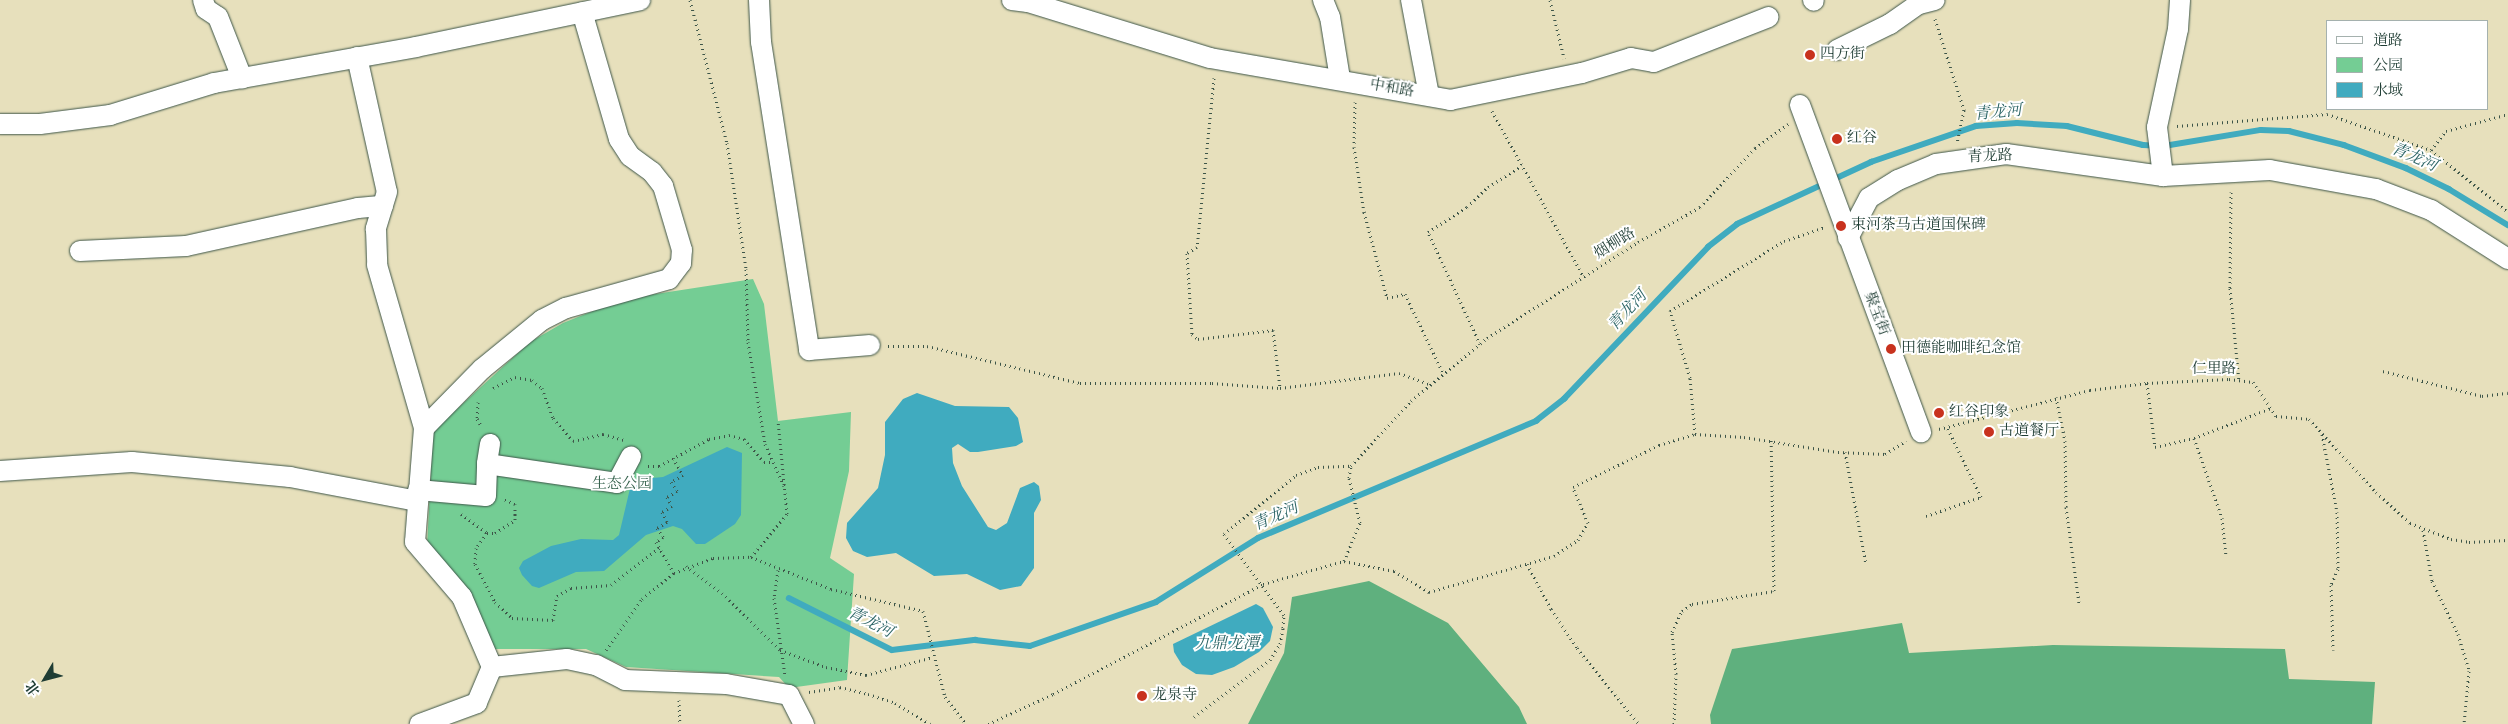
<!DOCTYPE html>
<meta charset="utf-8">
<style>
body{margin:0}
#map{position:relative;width:2508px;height:724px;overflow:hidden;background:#e7e0bc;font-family:"Old Standard TT","Noto Serif SC",serif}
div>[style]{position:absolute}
.green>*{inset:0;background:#74cd94}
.forest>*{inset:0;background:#5fb07e}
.water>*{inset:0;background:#40abbf}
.stream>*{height:5.5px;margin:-2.75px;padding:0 2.75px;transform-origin:2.75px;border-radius:2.75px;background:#40abbf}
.path>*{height:3px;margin-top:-1.5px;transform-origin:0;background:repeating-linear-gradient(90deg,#3d5548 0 1px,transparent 0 5px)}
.roads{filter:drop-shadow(0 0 1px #3d5548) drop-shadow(0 0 1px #3d5548)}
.minor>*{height:20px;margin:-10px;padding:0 10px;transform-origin:10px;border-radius:10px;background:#fff}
.dots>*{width:14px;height:14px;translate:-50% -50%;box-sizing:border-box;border:2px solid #fff;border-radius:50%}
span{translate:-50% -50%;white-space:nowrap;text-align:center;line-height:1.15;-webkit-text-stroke:4px #fff;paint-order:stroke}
.poi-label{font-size:15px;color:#1f3d34}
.left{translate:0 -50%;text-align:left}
.street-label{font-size:15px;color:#1f3d34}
.park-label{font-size:15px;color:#34614c}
.water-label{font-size:16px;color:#2b6465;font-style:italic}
.legend{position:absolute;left:2326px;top:20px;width:162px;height:90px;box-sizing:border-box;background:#fff;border:1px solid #a5b1ae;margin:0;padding:6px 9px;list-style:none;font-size:15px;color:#1f3d34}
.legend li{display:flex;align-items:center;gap:10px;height:25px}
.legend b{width:25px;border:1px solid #a5b1ae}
.north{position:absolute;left:20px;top:654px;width:50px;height:50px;-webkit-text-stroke:4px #fff;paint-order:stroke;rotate:233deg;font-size:14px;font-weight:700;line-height:20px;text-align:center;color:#1f3d34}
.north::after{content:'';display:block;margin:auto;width:18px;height:22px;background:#1f3d34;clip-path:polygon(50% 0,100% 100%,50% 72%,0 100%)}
</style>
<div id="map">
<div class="green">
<div style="clip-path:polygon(753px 279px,764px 304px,778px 421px,851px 412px,849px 471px,830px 558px,854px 574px,847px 680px,789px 688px,779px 677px,626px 667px,586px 649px,493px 649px,427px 547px,433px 431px,530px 342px,563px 323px,623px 299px)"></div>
</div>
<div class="forest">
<div style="clip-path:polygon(1369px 581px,1448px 623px,1519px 707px,1527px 724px,1248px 724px,1284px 653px,1292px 597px)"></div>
<div style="clip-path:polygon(1902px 623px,1909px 653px,2053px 645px,2285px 649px,2289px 679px,2375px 682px,2372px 724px,1711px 724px,1710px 715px,1732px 649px)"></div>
</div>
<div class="water">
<div style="clip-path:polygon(917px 393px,955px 406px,1009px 407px,1018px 418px,1023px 442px,1016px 446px,978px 452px,970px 452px,958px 444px,952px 448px,953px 463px,962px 486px,988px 527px,996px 530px,1007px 523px,1020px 488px,1034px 482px,1039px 486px,1041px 500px,1034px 513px,1034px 568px,1021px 586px,1000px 590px,967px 574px,934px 576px,896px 553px,867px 557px,853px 551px,846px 538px,847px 523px,878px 488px,885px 455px,885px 422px,903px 399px)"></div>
<div style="clip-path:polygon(727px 447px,742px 453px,741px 515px,735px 524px,705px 544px,696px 544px,682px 529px,673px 526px,646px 535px,604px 571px,576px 572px,539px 588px,532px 586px,522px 575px,519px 568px,523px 561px,551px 546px,581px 539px,613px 540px,619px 535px,632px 480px,663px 477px)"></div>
<div style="clip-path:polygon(1256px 604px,1263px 608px,1273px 627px,1270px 641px,1259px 652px,1234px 667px,1212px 675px,1196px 674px,1182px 665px,1174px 652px,1173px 644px)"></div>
</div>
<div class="stream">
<div style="left:789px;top:598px;width:115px;rotate:26.8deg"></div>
<div style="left:892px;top:650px;width:84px;rotate:-6.9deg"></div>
<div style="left:975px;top:640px;width:55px;rotate:6.2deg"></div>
<div style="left:1030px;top:646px;width:133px;rotate:-19.2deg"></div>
<div style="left:1156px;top:602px;width:120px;rotate:-32.1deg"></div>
<div style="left:1258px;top:538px;width:302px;rotate:-22.8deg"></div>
<div style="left:1536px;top:421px;width:36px;rotate:-38deg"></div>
<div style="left:1564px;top:399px;width:209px;rotate:-46.5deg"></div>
<div style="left:1708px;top:247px;width:37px;rotate:-38deg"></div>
<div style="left:1737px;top:224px;width:148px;rotate:-24.8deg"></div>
<div style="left:1871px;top:162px;width:111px;rotate:-18.9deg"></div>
<div style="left:1976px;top:126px;width:41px;rotate:-4.2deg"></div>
<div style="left:2017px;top:123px;width:50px;rotate:3.4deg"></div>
<div style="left:2067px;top:126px;width:78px;rotate:14deg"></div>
<div style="left:2143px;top:145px;width:21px;rotate:3deg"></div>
<div style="left:2164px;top:146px;width:98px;rotate:-9.4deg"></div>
<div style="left:2261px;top:130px;width:28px;rotate:2deg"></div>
<div style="left:2289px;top:131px;width:57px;rotate:14.3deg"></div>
<div style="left:2344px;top:145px;width:66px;rotate:20.4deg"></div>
<div style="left:2406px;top:168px;width:48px;rotate:26deg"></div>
<div style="left:2449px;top:189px;width:69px;rotate:31.4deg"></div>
</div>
<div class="path">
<div style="left:690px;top:0;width:148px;rotate:75.5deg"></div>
<div style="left:727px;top:143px;width:127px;rotate:81.4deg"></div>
<div style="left:746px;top:269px;width:73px;rotate:88.4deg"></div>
<div style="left:748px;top:342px;width:103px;rotate:80.5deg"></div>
<div style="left:765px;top:444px;width:46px;rotate:65.7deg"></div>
<div style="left:1550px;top:0;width:60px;rotate:76.4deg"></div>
<div style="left:1935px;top:19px;width:96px;rotate:72.3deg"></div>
<div style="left:1964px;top:110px;width:34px;rotate:102deg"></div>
<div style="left:1214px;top:78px;width:170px;rotate:95.7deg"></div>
<div style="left:1197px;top:247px;width:12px;rotate:149deg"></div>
<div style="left:1187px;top:253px;width:81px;rotate:86.5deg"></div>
<div style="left:1192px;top:334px;width:8px;rotate:40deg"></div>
<div style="left:1198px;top:339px;width:76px;rotate:-6.8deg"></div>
<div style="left:1273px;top:330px;width:58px;rotate:83.1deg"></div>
<div style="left:1355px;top:102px;width:45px;rotate:91.3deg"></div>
<div style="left:1354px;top:147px;width:66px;rotate:81.3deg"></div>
<div style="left:1364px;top:212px;width:89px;rotate:75deg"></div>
<div style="left:1387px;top:298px;width:18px;rotate:-13deg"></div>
<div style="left:1405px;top:294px;width:88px;rotate:64.3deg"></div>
<div style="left:1492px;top:111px;width:188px;rotate:61.1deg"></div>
<div style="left:2177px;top:126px;width:150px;rotate:-4.6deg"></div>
<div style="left:2327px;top:114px;width:110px;rotate:19.1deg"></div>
<div style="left:2431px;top:150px;width:99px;rotate:38.8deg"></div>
<div style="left:2431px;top:150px;width:24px;rotate:-52deg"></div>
<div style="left:2446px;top:131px;width:64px;rotate:-15.3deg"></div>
<div style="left:2231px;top:192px;width:96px;rotate:90.6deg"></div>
<div style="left:2230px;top:288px;width:93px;rotate:84.5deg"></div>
<div style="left:1480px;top:344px;width:123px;rotate:-114.9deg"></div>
<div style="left:1428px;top:232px;width:46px;rotate:-32.7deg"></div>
<div style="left:1467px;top:207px;width:29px;rotate:-44deg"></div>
<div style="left:1488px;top:187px;width:40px;rotate:-32deg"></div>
<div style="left:888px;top:346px;width:39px"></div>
<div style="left:927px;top:346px;width:157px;rotate:13.6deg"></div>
<div style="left:1080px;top:383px;width:132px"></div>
<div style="left:1212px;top:383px;width:68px;rotate:4.2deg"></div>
<div style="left:1280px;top:388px;width:120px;rotate:-7.2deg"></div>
<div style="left:1399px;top:373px;width:33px;rotate:20deg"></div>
<div style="left:2383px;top:371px;width:102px;rotate:14.2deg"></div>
<div style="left:2482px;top:396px;width:26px;rotate:-7deg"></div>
<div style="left:2147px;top:383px;width:64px;rotate:82.9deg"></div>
<div style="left:2155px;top:447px;width:40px;rotate:-13deg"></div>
<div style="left:2194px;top:438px;width:83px;rotate:-21.3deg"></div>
<div style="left:493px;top:388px;width:25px;rotate:-27deg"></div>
<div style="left:515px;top:377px;width:17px;rotate:10deg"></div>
<div style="left:532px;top:380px;width:13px;rotate:39deg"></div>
<div style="left:542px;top:388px;width:32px;rotate:70deg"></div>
<div style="left:553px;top:418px;width:30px;rotate:49deg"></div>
<div style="left:573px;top:441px;width:31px;rotate:-13deg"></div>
<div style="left:603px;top:434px;width:22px;rotate:16deg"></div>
<div style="left:2056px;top:397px;width:45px;rotate:78.4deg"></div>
<div style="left:2065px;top:441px;width:66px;rotate:89.1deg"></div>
<div style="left:2066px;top:507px;width:97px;rotate:82.3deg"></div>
<div style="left:478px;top:402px;width:17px;rotate:93deg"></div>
<div style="left:477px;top:419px;width:9px;rotate:58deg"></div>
<div style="left:1939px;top:429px;width:156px;rotate:-14.5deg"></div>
<div style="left:2090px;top:390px;width:57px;rotate:-7deg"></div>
<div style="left:2147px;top:383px;width:82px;rotate:-2.8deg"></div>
<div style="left:2229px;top:379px;width:24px;rotate:7deg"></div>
<div style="left:2253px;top:382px;width:41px;rotate:55.9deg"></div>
<div style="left:2276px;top:416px;width:33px;rotate:5deg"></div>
<div style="left:2309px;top:419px;width:99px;rotate:47.5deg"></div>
<div style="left:2376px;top:492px;width:46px;rotate:42.4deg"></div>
<div style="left:2410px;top:523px;width:44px;rotate:21.3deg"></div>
<div style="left:2451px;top:539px;width:18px;rotate:9deg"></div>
<div style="left:2469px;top:542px;width:39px;rotate:-3deg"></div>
<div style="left:1695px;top:434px;width:56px;rotate:-95.1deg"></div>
<div style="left:1690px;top:378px;width:70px;rotate:-106.6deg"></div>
<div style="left:1670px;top:311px;width:134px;rotate:-31.6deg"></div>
<div style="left:1784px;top:241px;width:43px;rotate:-18.9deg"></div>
<div style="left:2322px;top:434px;width:79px;rotate:79.1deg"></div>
<div style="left:2337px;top:512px;width:57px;rotate:89deg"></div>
<div style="left:2338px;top:569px;width:17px;rotate:114deg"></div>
<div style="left:2331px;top:585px;width:65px;rotate:88.2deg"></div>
<div style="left:2194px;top:438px;width:85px;rotate:70.7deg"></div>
<div style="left:2222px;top:518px;width:36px;rotate:84deg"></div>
<div style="left:1845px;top:452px;width:114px;rotate:79.4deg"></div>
<div style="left:673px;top:458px;width:20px;rotate:60deg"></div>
<div style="left:683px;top:475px;width:14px;rotate:150deg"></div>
<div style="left:671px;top:482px;width:11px;rotate:56deg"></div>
<div style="left:677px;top:491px;width:12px;rotate:149deg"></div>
<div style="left:667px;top:497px;width:10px;rotate:61deg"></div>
<div style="left:672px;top:506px;width:12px;rotate:149deg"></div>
<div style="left:662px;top:512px;width:11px;rotate:63deg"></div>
<div style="left:667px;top:522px;width:12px;rotate:149deg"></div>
<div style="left:657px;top:528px;width:11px;rotate:56deg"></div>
<div style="left:663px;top:537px;width:9px;rotate:144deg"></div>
<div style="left:656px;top:542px;width:36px;rotate:60deg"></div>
<div style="left:648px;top:466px;width:11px"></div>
<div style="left:659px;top:466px;width:57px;rotate:-28.4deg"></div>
<div style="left:709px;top:439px;width:20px;rotate:-11deg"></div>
<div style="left:729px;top:435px;width:16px;rotate:15deg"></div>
<div style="left:744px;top:439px;width:30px;rotate:49deg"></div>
<div style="left:764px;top:462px;width:9px"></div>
<div style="left:461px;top:514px;width:32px;rotate:36deg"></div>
<div style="left:487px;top:533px;width:8px"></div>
<div style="left:495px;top:533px;width:24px;rotate:-33deg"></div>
<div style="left:515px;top:520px;width:16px;rotate:-90deg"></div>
<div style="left:515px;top:504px;width:12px;rotate:-156deg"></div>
<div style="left:1926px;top:516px;width:58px;rotate:-19.1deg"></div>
<div style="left:1981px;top:497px;width:78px;rotate:-115.9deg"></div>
<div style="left:2423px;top:530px;width:52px;rotate:80deg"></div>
<div style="left:2432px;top:581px;width:59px;rotate:63.9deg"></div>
<div style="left:2458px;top:634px;width:39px;rotate:73deg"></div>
<div style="left:2469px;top:671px;width:53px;rotate:95.4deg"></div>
<div style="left:487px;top:533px;width:19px;rotate:126deg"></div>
<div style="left:476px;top:548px;width:16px;rotate:94deg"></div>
<div style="left:475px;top:564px;width:43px;rotate:62.2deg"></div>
<div style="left:495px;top:602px;width:23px;rotate:43deg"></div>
<div style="left:512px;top:618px;width:41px;rotate:2.8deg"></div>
<div style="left:553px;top:620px;width:24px;rotate:-81deg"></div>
<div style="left:557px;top:596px;width:16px;rotate:-30deg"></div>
<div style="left:571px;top:588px;width:40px;rotate:-4.3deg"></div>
<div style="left:611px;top:585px;width:61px;rotate:-37.6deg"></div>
<div style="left:751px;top:557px;width:56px;rotate:-50.1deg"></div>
<div style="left:787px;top:514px;width:93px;rotate:-95.5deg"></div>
<div style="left:1344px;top:561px;width:41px;rotate:-67.2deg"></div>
<div style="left:1360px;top:523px;width:46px;rotate:-103.7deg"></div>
<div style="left:1349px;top:478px;width:12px;rotate:-81deg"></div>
<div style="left:1351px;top:466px;width:88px;rotate:-47.3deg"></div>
<div style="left:1411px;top:401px;width:99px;rotate:-39.7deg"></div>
<div style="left:1487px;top:338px;width:179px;rotate:-32.4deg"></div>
<div style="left:1638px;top:242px;width:71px;rotate:-29.4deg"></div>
<div style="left:1700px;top:207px;width:81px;rotate:-47deg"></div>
<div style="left:1755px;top:148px;width:41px;rotate:-36deg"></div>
<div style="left:1527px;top:564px;width:51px;rotate:61.9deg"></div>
<div style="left:1551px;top:609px;width:47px;rotate:56.3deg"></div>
<div style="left:1577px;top:648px;width:98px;rotate:50.8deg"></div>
<div style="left:686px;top:566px;width:45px;rotate:36.9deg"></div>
<div style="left:722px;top:593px;width:81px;rotate:44.5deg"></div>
<div style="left:780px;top:650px;width:49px;rotate:20.3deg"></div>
<div style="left:826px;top:667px;width:41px;rotate:11.3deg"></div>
<div style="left:866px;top:675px;width:69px;rotate:-15deg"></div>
<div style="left:778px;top:570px;width:28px;rotate:98deg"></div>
<div style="left:774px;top:598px;width:78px;rotate:81.9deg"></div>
<div style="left:606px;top:650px;width:62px;rotate:-54.8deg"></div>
<div style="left:642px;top:599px;width:41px;rotate:-39.1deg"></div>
<div style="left:674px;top:573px;width:42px;rotate:-21deg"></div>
<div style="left:713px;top:558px;width:38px;rotate:-2deg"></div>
<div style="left:751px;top:557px;width:86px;rotate:21.8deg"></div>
<div style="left:831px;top:589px;width:95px;rotate:13.4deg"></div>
<div style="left:923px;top:611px;width:89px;rotate:75.7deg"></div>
<div style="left:945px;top:697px;width:34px;rotate:52deg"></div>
<div style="left:809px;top:692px;width:31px;rotate:-9deg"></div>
<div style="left:840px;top:687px;width:29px;rotate:14deg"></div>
<div style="left:868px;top:694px;width:28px;rotate:18deg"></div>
<div style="left:895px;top:703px;width:41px;rotate:31deg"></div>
<div style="left:679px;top:700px;width:24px;rotate:88deg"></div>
<div style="left:1194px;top:717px;width:95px;rotate:-36.9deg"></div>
<div style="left:1270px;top:660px;width:19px;rotate:-58deg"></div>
<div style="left:1280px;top:644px;width:16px;rotate:-79deg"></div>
<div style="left:1283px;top:628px;width:13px;rotate:-86deg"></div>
<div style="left:1284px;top:615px;width:101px;rotate:-126.5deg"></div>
<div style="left:1224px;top:534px;width:93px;rotate:-39.3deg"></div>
<div style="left:1296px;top:475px;width:23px;rotate:-20deg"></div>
<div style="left:1318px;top:467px;width:33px;rotate:-2deg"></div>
<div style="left:988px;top:724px;width:72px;rotate:-24.8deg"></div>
<div style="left:1053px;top:694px;width:237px;rotate:-27.6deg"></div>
<div style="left:1263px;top:584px;width:84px;rotate:-15.9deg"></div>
<div style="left:1344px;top:561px;width:51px;rotate:11.3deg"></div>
<div style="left:1394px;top:571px;width:41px;rotate:31deg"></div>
<div style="left:1429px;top:592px;width:130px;rotate:-16.1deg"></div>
<div style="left:1554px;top:556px;width:29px;rotate:-34deg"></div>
<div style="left:1578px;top:540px;width:20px;rotate:-60deg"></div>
<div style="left:1588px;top:523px;width:39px;rotate:-113deg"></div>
<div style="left:1573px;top:487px;width:96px;rotate:-26deg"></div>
<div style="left:1659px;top:445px;width:38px;rotate:-17deg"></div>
<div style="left:1695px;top:434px;width:49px;rotate:3.5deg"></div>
<div style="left:1744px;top:437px;width:95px;rotate:9.1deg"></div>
<div style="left:1838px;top:452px;width:47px;rotate:2.4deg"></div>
<div style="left:1885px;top:454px;width:25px;rotate:-32deg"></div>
<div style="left:1674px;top:724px;width:50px;rotate:-87.7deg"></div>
<div style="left:1676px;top:674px;width:42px;rotate:-95.4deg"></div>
<div style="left:1672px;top:632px;width:23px;rotate:-65deg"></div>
<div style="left:1682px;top:611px;width:12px;rotate:-35deg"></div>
<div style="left:1692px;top:604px;width:83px;rotate:-9deg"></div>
<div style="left:1774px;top:591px;width:151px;rotate:-91.1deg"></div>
</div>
<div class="roads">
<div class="minor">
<div style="left:203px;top:0;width:9px;rotate:72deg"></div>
<div style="left:206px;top:9px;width:14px;rotate:34deg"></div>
<div style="left:218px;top:17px;width:66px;rotate:68.5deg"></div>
<div style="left:759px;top:0;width:42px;rotate:87.3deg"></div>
<div style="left:761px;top:42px;width:312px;rotate:81.1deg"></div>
<div style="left:809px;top:350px;width:61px;rotate:-4.7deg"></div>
<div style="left:1012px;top:0;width:16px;rotate:7deg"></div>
<div style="left:1028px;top:2px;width:190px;rotate:17.1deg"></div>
<div style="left:1210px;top:58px;width:244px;rotate:9.9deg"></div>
<div style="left:1450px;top:100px;width:135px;rotate:-11.6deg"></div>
<div style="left:1582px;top:73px;width:51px;rotate:-17deg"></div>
<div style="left:1631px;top:58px;width:23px;rotate:10deg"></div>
<div style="left:1654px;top:62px;width:123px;rotate:-21.4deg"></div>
<div style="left:1323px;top:0;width:18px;rotate:68deg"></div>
<div style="left:1330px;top:17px;width:63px;rotate:80.8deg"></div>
<div style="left:1411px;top:0;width:97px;rotate:79.3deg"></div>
<div style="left:1813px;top:0;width:1px;rotate:45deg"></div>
<div style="left:1837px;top:50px;width:59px;rotate:-26.1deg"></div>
<div style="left:1890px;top:24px;width:35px;rotate:-35deg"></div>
<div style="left:1919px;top:4px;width:16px;rotate:-14deg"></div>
<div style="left:357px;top:57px;width:138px;rotate:77.5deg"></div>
<div style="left:387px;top:192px;width:39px;rotate:107deg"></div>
<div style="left:376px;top:229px;width:36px;rotate:88deg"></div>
<div style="left:377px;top:265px;width:170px;rotate:73.9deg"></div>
<div style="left:424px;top:428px;width:114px;rotate:94.5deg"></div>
<div style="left:415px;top:542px;width:72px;rotate:49.5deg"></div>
<div style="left:462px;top:597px;width:76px;rotate:66.8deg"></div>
<div style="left:492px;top:667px;width:39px;rotate:113deg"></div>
<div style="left:477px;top:703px;width:61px;rotate:159.8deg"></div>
<div style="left:1800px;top:105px;width:349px;rotate:69.7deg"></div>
<div style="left:0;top:124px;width:40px"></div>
<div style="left:40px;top:124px;width:71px;rotate:-7.3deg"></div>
<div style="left:110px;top:115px;width:109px;rotate:-17.1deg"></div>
<div style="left:214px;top:83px;width:205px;rotate:-10.1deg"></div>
<div style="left:416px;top:47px;width:229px;rotate:-11.8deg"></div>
<div style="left:2163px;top:176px;width:49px;rotate:-97deg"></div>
<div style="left:2157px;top:127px;width:100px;rotate:-77.9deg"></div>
<div style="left:2178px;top:29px;width:29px;rotate:-86deg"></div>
<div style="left:1848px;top:238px;width:45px;rotate:-62.3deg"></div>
<div style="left:1869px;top:198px;width:34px;rotate:-32deg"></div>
<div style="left:1898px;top:180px;width:41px;rotate:-22.8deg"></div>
<div style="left:1936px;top:164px;width:71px;rotate:-8.1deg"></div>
<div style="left:2006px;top:154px;width:159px;rotate:8deg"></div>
<div style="left:2163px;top:176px;width:107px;rotate:-3.2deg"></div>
<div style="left:2270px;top:170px;width:108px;rotate:10.2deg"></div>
<div style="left:2376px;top:189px;width:59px;rotate:20.9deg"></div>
<div style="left:2431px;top:210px;width:91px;rotate:32.5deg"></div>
<div style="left:80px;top:251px;width:106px;rotate:-2.7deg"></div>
<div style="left:186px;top:246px;width:176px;rotate:-12.5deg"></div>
<div style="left:358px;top:208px;width:25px;rotate:-5deg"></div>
<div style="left:424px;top:428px;width:83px;rotate:-45.5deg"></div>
<div style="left:482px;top:369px;width:77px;rotate:-39.2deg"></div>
<div style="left:542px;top:320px;width:27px;rotate:-27deg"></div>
<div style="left:566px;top:308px;width:107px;rotate:-15.7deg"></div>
<div style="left:669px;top:279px;width:20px;rotate:-53deg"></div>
<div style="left:681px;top:263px;width:13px;rotate:-86deg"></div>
<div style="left:682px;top:250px;width:67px;rotate:-106.5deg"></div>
<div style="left:663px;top:186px;width:18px;rotate:-128deg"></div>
<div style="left:652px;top:172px;width:27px;rotate:-144deg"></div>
<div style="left:630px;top:156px;width:20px;rotate:-123deg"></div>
<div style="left:619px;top:139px;width:132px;rotate:-106.2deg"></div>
<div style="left:490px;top:444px;width:20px;rotate:99deg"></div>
<div style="left:487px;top:464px;width:131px;rotate:8.3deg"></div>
<div style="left:617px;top:483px;width:30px;rotate:-62deg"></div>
<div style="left:0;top:471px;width:132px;rotate:-3.9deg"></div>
<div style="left:132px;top:462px;width:159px;rotate:5.4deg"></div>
<div style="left:290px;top:477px;width:129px;rotate:10.7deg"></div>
<div style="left:418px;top:490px;width:68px;rotate:5deg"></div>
<div style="left:486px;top:496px;width:32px;rotate:-88deg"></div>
<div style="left:492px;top:667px;width:75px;rotate:-6.1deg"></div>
<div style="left:567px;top:659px;width:30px;rotate:12deg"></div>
<div style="left:596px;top:665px;width:33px;rotate:27deg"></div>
<div style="left:625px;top:680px;width:101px;rotate:2.3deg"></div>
<div style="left:726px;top:684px;width:64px;rotate:9.9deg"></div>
<div style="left:789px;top:695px;width:33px;rotate:63deg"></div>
</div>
</div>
<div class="dots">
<div style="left:1810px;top:55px;background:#c8321e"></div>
<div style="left:1837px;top:139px;background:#c8321e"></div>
<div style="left:1841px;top:226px;background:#c8321e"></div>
<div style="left:1891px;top:349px;background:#c8321e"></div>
<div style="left:1939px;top:413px;background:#c8321e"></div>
<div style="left:1989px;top:432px;background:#c8321e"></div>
<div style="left:1142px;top:696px;background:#c8321e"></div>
</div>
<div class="poi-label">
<span class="left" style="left:1820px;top:55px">四方街</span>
<span class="left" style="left:1847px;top:139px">红谷</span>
<span class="left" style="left:1851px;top:226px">束河茶马古道国保碑</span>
<span class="left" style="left:1901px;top:349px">田德能咖啡纪念馆</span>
<span class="left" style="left:1949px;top:413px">红谷印象</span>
<span class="left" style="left:1999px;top:432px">古道餐厅</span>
<span class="left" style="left:1152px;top:696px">龙泉寺</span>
</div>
<div class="street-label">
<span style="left:1392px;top:89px;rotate:10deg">中和路</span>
<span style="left:1990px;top:157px;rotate:-3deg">青龙路</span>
<span style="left:1615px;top:244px;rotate:-32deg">烟柳路</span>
<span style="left:1876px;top:314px;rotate:69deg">聚宝街</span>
<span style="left:2214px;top:370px">仁里路</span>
</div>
<div class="park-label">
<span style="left:622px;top:485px">生态公园</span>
</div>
<div class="water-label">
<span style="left:1998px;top:113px;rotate:-5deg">青龙河</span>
<span style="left:2414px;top:158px;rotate:23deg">青龙河</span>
<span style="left:1628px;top:311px;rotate:-47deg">青龙河</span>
<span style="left:1276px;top:517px;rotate:-24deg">青龙河</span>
<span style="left:870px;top:623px;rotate:27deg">青龙河</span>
<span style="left:1227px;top:644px">九鼎龙潭</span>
</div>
<ul class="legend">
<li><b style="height:6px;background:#fff"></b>道路</li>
<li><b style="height:14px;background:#74cd94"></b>公园</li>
<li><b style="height:14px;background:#40abbf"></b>水域</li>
</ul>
<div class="north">北</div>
</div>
